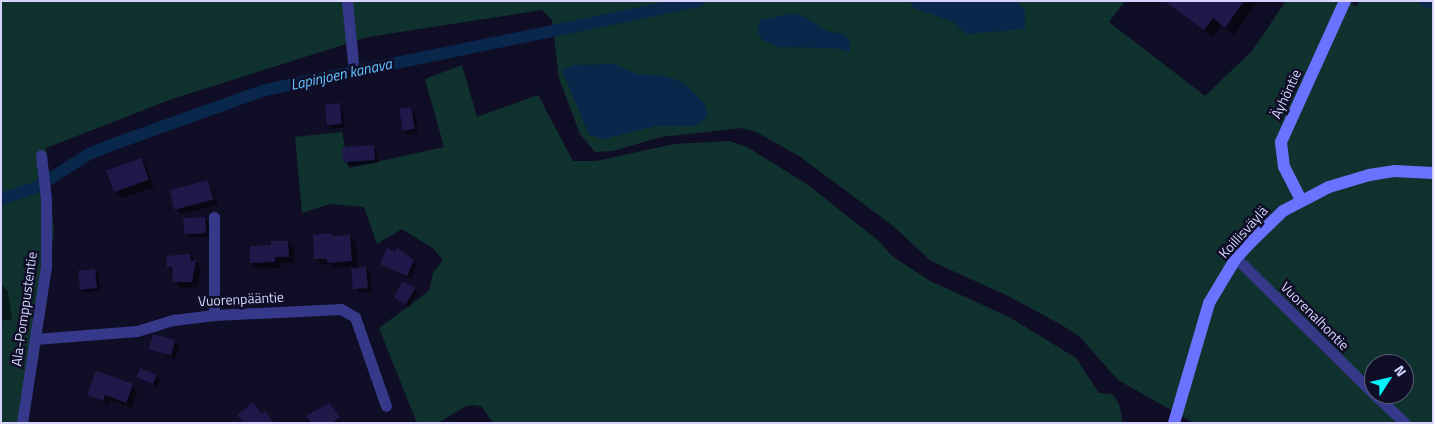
<!DOCTYPE html>
<meta charset="utf-8">
<style>
body{margin:0}
#map{position:relative;width:1434px;height:424px;overflow:hidden;background:#100e27;font-family:"Titillium Web",sans-serif}
div>[style]{position:absolute}
.green>*{inset:0;background:#10322e}
.water>*{inset:0;background:#09264b}
.shadow>*{inset:0;background:#0007}
.canal>*{height:12px;margin:-6px;padding:0 6px;transform-origin:6px;border-radius:6px;background:#09264b}
.building>*{inset:0;background:#1f1949;transform-origin:0 0}
.minor>*{height:11px;margin:-5.5px;padding:0 5.5px;transform-origin:5.5px;border-radius:5.5px;background:#363989}
.secondary>*{height:12px;margin:-6px;padding:0 6px;transform-origin:6px;border-radius:6px;background:#6b72ff}
span{translate:-50% -50%;white-space:nowrap;text-align:center;line-height:1.15;-webkit-text-stroke:5px #100e27;paint-order:stroke}
.street-label{font-size:14px;color:#d6d4ff}
.water-label{font-size:15px;color:#62c2ff;font-style:italic}
.frame{position:absolute;inset:0;border:2px solid #d6d4ff;pointer-events:none}
.north{position:absolute;left:1364px;top:354px;width:50px;height:50px;box-sizing:border-box;background:#100e27;border:1px solid #5f5d7d;border-radius:50%;rotate:55deg;font-size:14px;font-weight:700;line-height:20px;text-align:center;color:#d6d4ff}
.north::after{content:'';display:block;margin:auto;width:18px;height:22px;background:#00f8ff;clip-path:polygon(50% 0,100% 100%,50% 72%,0 100%)}
</style>
<div id="map">
<div class="green">
<div style="clip-path:polygon(evenodd,1px 1px,1125px 1px,1109px 22px,1205px 96px,1252px 51px,1286px 1px,1347px 1px,1357px 7px,1359px 1px,1433px 1px,1433px 423px,1194px 423px,1118px 380px,1080px 337px,1060px 324px,1008px 296px,931px 261px,892px 225px,799px 156px,756px 132px,742px 128px,661px 137px,613px 151px,595px 152px,580px 134px,559px 78px,552px 20px,542px 10px,368px 37px,172px 99px,46px 148px,54px 231px,38px 360px,26px 423px,1px 423px,1px 1px,1374px 364px,1404px 364px,1404px 394px,1374px 394px,1374px 364px)"></div>
<div style="clip-path:polygon(462px 65px,477px 117px,538px 95px,573px 161px,596px 161px,674px 144px,729px 141px,747px 147px,808px 185px,880px 242px,892px 256px,930px 281px,1009px 317px,1076px 358px,1099px 393px,1112px 394px,1119px 404px,1123px 423px,493px 423px,482px 407px,475px 405px,466px 406px,438px 423px,417px 423px,379px 328px,429px 291px,433px 273px,443px 260px,434px 249px,402px 229px,377px 244px,364px 207px,330px 204px,302px 213px,295px 137px,342px 132px,349px 168px,444px 147px,425px 79px)"></div>
</div>
<div class="water">
<div style="clip-path:polygon(1017px 1px,1025px 11px,1025px 29px,967px 34px,953px 22px,914px 8px,910px 2px)"></div>
<div style="clip-path:polygon(791px 14px,801px 15px,827px 31px,843px 34px,850px 41px,850px 52px,835px 48px,779px 47px,762px 40px,757px 31px,760px 20px)"></div>
<div style="clip-path:polygon(614px 64px,637px 74px,666px 76px,684px 83px,705px 104px,708px 115px,701px 123px,692px 126px,656px 126px,604px 139px,589px 135px,562px 70px,573px 65px)"></div>
</div>
<div class="shadow">
<div style="clip-path:polygon(1166px 1px,1258px 1px,1234px 35px,1221px 26px,1213px 37px)"></div>
<div style="clip-path:polygon(339px 105px,343px 109px,345px 127px,332px 129px,328px 125px)"></div>
<div style="clip-path:polygon(411px 109px,415px 113px,418px 133px,408px 135px,404px 131px)"></div>
<div style="clip-path:polygon(373px 147px,377px 151px,378px 163px,349px 166px,344px 162px)"></div>
<div style="clip-path:polygon(140px 159px,146px 166px,154px 187px,122px 198px,116px 192px)"></div>
<div style="clip-path:polygon(207px 181px,216px 197px,177px 209px,217px 199px,218px 205px,181px 214px,175px 208px)"></div>
<div style="clip-path:polygon(205px 219px,209px 223px,209px 237px,188px 237px,184px 233px)"></div>
<div style="clip-path:polygon(331px 235px,334px 238px,350px 236px,356px 243px,358px 269px,366px 268px,370px 272px,372px 292px,359px 293px,355px 289px,352px 267px,334px 268px,331px 264px,322px 265px,316px 259px)"></div>
<div style="clip-path:polygon(288px 242px,294px 248px,294px 263px,281px 263px,281px 268px,258px 269px,251px 263px,251px 247px)"></div>
<div style="clip-path:polygon(396px 254px,417px 265px,411px 279px,382px 264px)"></div>
<div style="clip-path:polygon(190px 255px,201px 268px,198px 287px,180px 288px,168px 266px)"></div>
<div style="clip-path:polygon(95px 271px,99px 275px,100px 291px,84px 292px,80px 288px)"></div>
<div style="clip-path:polygon(1px 284px,8px 291px,12px 319px,1px 321px)"></div>
<div style="clip-path:polygon(414px 289px,418px 293px,409px 307px,395px 297px)"></div>
<div style="clip-path:polygon(154px 336px,179px 345px,175px 359px,149px 348px)"></div>
<div style="clip-path:polygon(138px 376px,156px 376px,160px 380px,157px 387px)"></div>
<div style="clip-path:polygon(132px 385px,138px 391px,132px 408px,111px 400px,109px 406px,88px 394px)"></div>
<div style="clip-path:polygon(333px 408px,341px 423px,306px 422px,317px 409px,320px 412px)"></div>
</div>
<div class="canal">
<div style="left:1425px;top:1px;width:8px;rotate:14deg"></div>
<div style="left:1px;top:199px;width:38px;rotate:-18deg"></div>
<div style="left:37px;top:187px;width:62px;rotate:-32.4deg"></div>
<div style="left:89px;top:154px;width:27px;rotate:-22deg"></div>
<div style="left:114px;top:144px;width:160px;rotate:-19.7deg"></div>
<div style="left:265px;top:90px;width:442px;rotate:-11.6deg"></div>
</div>
<div class="building">
<div style="clip-path:polygon(1164px 1px,1244px 1px,1225px 28px,1213px 18px,1204px 30px)"></div>
<div style="left:340px;top:103px;width:21px;height:15px;rotate:85deg"></div>
<div style="left:411px;top:107px;width:22px;height:12px;rotate:80deg"></div>
<div style="left:374px;top:145px;width:15px;height:32px;rotate:86deg"></div>
<div style="left:141px;top:158px;width:23px;height:37px;rotate:70deg"></div>
<div style="left:208px;top:180px;width:20px;height:40px;rotate:75deg"></div>
<div style="left:205px;top:217px;width:16px;height:22px;rotate:86deg"></div>
<div style="clip-path:polygon(332px 233px,332px 236px,350px 235px,352px 261px,327px 263px,327px 259px,314px 259px,313px 235px)"></div>
<div style="clip-path:polygon(271px 241px,288px 241px,289px 257px,275px 257px,275px 262px,250px 263px,250px 246px,271px 245px)"></div>
<div style="clip-path:polygon(387px 248px,395px 252px,397px 248px,414px 260px,407px 276px,380px 264px)"></div>
<div style="clip-path:polygon(190px 254px,191px 261px,196px 260px,192px 282px,173px 282px,172px 267px,167px 267px,166px 256px)"></div>
<div style="left:366px;top:267px;width:21px;height:15px;rotate:85deg"></div>
<div style="left:95px;top:269px;width:19px;height:17px;rotate:84deg"></div>
<div style="left:403px;top:281px;width:14px;height:19px;rotate:30deg"></div>
<div style="left:153px;top:334px;width:23px;height:16px;rotate:15deg"></div>
<div style="left:140px;top:368px;width:18px;height:10px;rotate:22deg"></div>
<div style="clip-path:polygon(96px 371px,133px 384px,126px 403px,105px 395px,103px 401px,87px 395px)"></div>
<div style="clip-path:polygon(253px 402px,262px 414px,265px 411px,274px 423px,244px 423px,237px 415px)"></div>
<div style="clip-path:polygon(329px 403px,340px 417px,332px 423px,311px 423px,306px 416px)"></div>
</div>
<div class="minor">
<div style="left:347px;top:1px;width:61px;rotate:84.4deg"></div>
<div style="left:1236px;top:258px;width:194px;rotate:44.6deg"></div>
<div style="left:214px;top:315px;width:98px;rotate:-90deg"></div>
<div style="left:35px;top:339px;width:102px;rotate:-4.5deg"></div>
<div style="left:137px;top:331px;width:39px;rotate:-17deg"></div>
<div style="left:174px;top:320px;width:40px;rotate:-7.1deg"></div>
<div style="left:214px;top:315px;width:127px;rotate:-2.7deg"></div>
<div style="left:341px;top:309px;width:16px;rotate:30deg"></div>
<div style="left:355px;top:317px;width:94px;rotate:70.8deg"></div>
<div style="left:1374px;top:394px;width:42px;rotate:43.1deg"></div>
<div style="left:22px;top:423px;width:159px;rotate:-81.3deg"></div>
<div style="left:46px;top:266px;width:67px;rotate:-90deg"></div>
<div style="left:46px;top:199px;width:44px;rotate:-96.5deg"></div>
</div>
<div class="secondary">
<div style="left:1301px;top:200px;width:37px;rotate:-117deg"></div>
<div style="left:1284px;top:167px;width:25px;rotate:-97deg"></div>
<div style="left:1281px;top:142px;width:155px;rotate:-65.6deg"></div>
<div style="left:1174px;top:423px;width:125px;rotate:-73.7deg"></div>
<div style="left:1209px;top:303px;width:52px;rotate:-59deg"></div>
<div style="left:1236px;top:258px;width:22px;rotate:-47deg"></div>
<div style="left:1251px;top:242px;width:45px;rotate:-44.1deg"></div>
<div style="left:1283px;top:211px;width:52px;rotate:-27.6deg"></div>
<div style="left:1329px;top:187px;width:42px;rotate:-16.7deg"></div>
<div style="left:1369px;top:175px;width:25px;rotate:-9deg"></div>
<div style="left:1394px;top:171px;width:39px;rotate:3deg"></div>
</div>
<div class="street-label">
<span style="left:1286px;top:94px;rotate:-65deg">Äyhöntie</span>
<span style="left:1243px;top:232px;rotate:-48deg">Koillisväylä</span>
<span style="left:241px;top:299px;rotate:-3deg">Vuorenpääntie</span>
<span style="left:24px;top:309px;rotate:-82deg">Ala-Pomppustentie</span>
<span style="left:1315px;top:316px;rotate:45deg">Vuorenalhontie</span>
</div>
<div class="water-label">
<span style="left:341px;top:74px;rotate:-12deg">Lapinjoen kanava</span>
</div>
<div class="frame"></div>
<div class="north">N</div>
</div>
